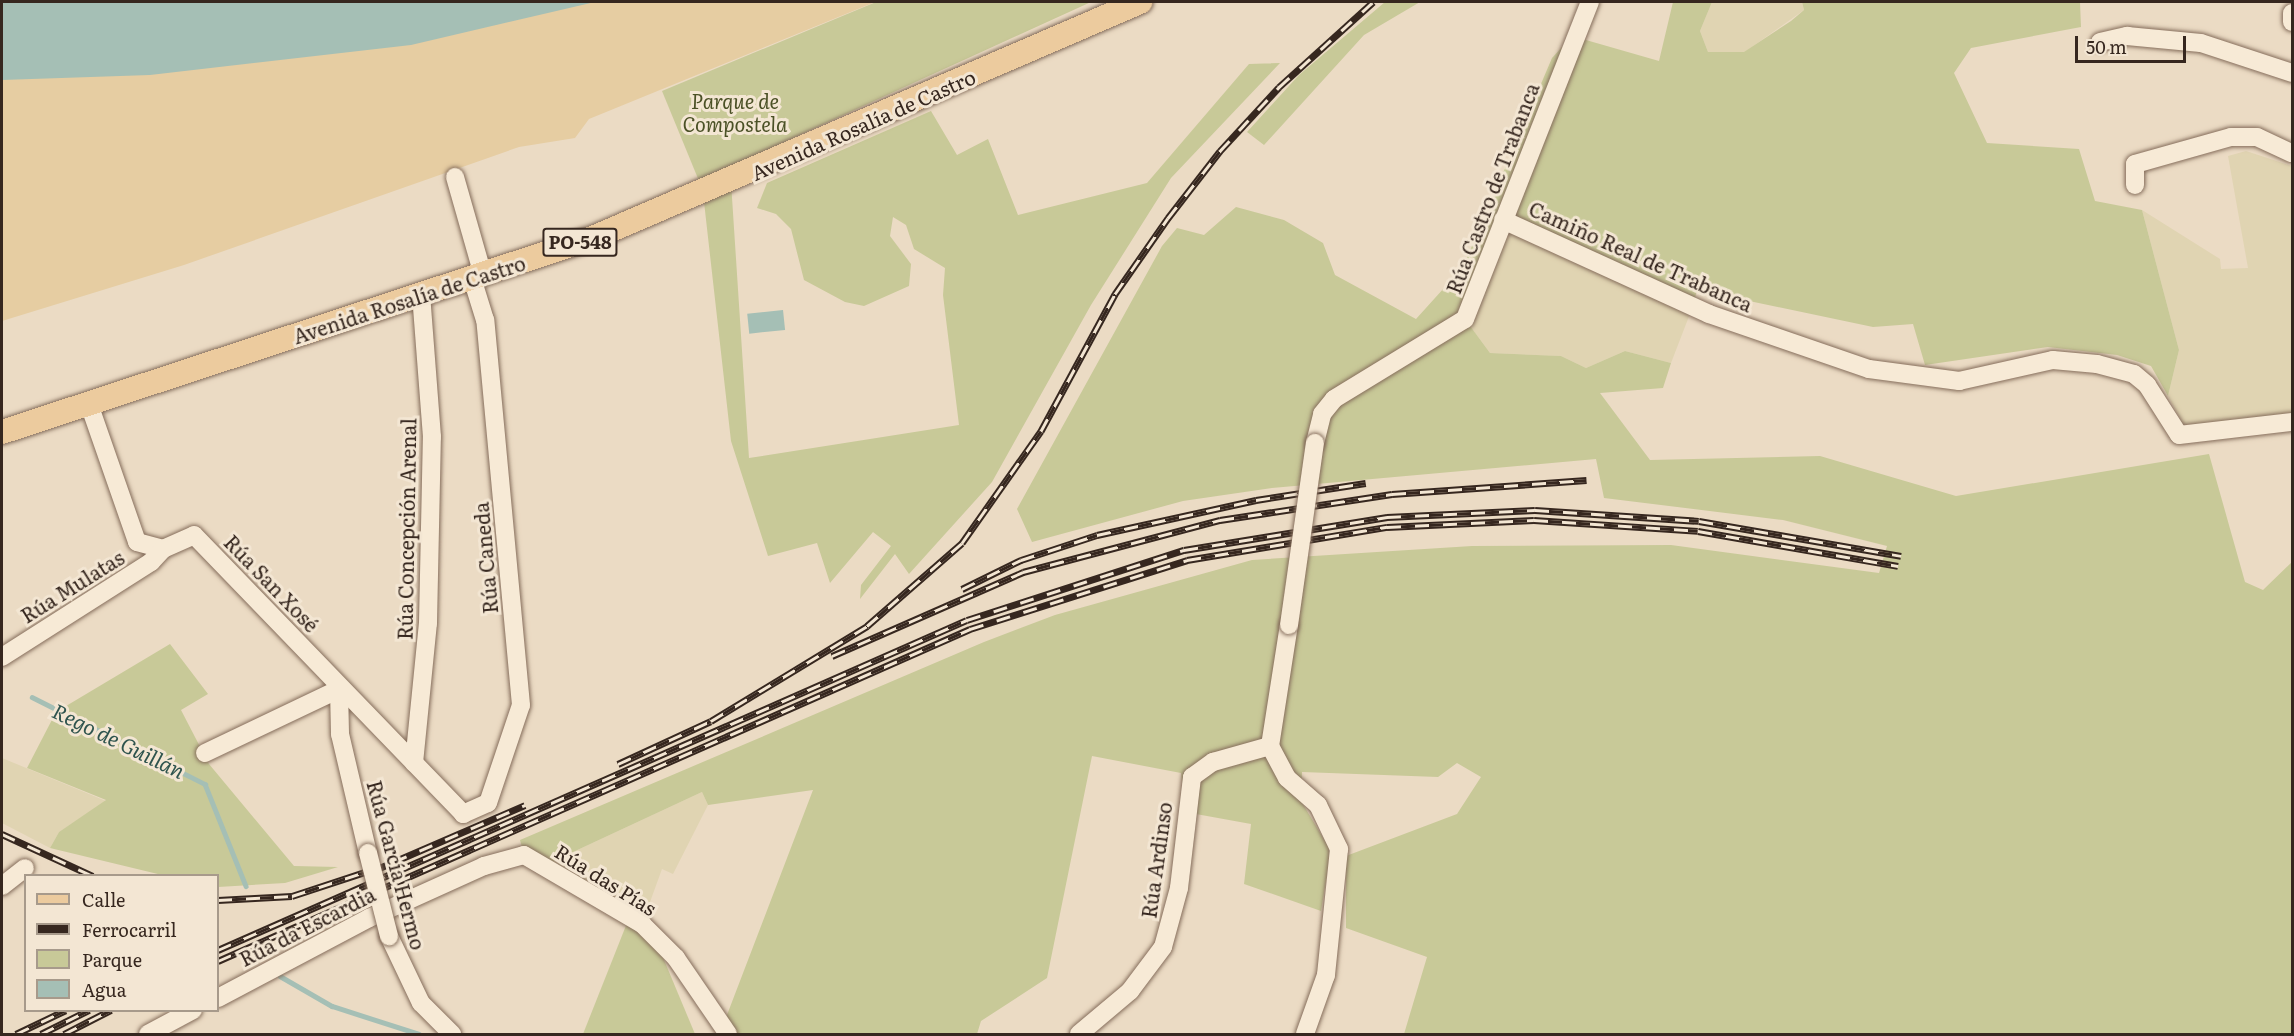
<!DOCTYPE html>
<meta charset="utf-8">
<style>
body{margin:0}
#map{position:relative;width:2294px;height:1036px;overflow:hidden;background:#ebdbc4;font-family:Literata,serif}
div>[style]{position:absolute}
.farmland>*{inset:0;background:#e0d4b2}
.green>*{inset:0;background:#c8c998}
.sand>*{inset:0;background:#e6cda2}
.water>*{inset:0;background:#a5bfb5;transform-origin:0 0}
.stream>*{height:4.5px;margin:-2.25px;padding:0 2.25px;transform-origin:2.25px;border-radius:2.25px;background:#a5bfb5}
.roads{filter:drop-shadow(0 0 2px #856d5b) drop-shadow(0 0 2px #856d5b)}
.minor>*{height:18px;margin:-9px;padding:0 9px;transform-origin:9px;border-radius:9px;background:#f7ead6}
.major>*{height:24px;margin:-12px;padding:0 12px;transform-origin:12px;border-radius:12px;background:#eccb9e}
.rail>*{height:7px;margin-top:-3.5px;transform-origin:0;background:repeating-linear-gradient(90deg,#f3e6d3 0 14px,#36271f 0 28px);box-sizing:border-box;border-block:2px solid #36271f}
.bridges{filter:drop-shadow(0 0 2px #856d5b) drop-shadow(0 0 2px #856d5b)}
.minor-bridge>*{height:18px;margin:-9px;padding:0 9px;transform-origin:9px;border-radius:9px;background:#f7ead6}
span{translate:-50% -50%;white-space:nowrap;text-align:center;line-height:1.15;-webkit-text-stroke:6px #f3e6d3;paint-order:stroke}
.shield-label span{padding:2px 4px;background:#f3e6d3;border:2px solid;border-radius:4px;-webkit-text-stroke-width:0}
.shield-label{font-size:18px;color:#36271f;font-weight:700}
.park-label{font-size:20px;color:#4b5126;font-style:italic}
.street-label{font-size:20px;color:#36271f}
.water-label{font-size:21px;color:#2f544e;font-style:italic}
.frame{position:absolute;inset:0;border:3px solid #36271f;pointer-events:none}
.legend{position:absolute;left:24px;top:874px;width:195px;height:138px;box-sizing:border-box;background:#f3e6d3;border:2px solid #a79a8b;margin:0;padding:8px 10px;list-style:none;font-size:18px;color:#36271f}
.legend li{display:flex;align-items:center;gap:12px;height:30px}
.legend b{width:30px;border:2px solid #a79a8b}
.scale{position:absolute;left:2075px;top:36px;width:111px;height:27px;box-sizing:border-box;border:3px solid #36271f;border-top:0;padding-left:8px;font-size:18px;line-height:21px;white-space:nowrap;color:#36271f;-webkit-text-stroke:4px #f3e6d3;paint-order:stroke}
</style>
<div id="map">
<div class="farmland">
<div style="clip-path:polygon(1712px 2px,1802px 2px,1804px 10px,1745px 52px,1708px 52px,1700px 31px)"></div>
<div style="clip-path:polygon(2246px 151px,2292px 166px,2292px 417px,2212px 431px,2183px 424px,2168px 396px,2179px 350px,2142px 210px,2220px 259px,2221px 269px,2248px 268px,2228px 156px)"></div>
<div style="clip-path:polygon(1503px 220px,1693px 306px,1671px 363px,1625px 351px,1586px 368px,1561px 356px,1490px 353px,1465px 319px)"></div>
<div style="clip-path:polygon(2px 758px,106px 801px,59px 832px,50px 848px,2px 823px)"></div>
<div style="clip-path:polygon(702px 792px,708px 805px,673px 874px,662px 869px,642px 924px,543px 866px)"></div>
</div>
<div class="green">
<div style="clip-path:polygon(876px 2px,1091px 2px,699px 181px,662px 91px)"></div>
<div style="clip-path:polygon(1385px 2px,1420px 2px,1364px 35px,1264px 145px,1247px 132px,1299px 75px)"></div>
<div style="clip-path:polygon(1673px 2px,1712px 2px,1700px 31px,1708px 52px,1744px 52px,1791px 21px,1804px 10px,1802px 2px,2080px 2px,2081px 27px,1971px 48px,1954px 73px,1987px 143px,2079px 149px,2095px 201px,2142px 210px,2179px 350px,2168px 396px,2151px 366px,2117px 355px,2048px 347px,1925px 365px,1913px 324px,1873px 327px,1697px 290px,1693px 306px,1503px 220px,1465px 319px,1490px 353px,1561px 356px,1586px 368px,1625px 351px,1671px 363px,1663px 388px,1600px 393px,1650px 460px,1820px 456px,1956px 496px,2209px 454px,2245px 582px,2263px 590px,2292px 562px,2292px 1034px,1404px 1034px,1427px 957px,1346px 928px,1346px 856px,1457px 814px,1481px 777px,1457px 763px,1438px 777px,1302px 772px,1301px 801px,1331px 851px,1321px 911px,1244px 884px,1251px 824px,1185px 812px,1181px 773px,1092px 756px,1047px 978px,981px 1021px,977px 1034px,728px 1034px,722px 1028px,813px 790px,708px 805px,702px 792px,543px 866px,524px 855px,520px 840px,984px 642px,1055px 615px,1252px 560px,1472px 546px,1671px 545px,1879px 573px,1887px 546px,1783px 520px,1604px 498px,1596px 459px,1272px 488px,1183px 501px,1032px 542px,1017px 509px,1162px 246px,1177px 228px,1204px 235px,1236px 207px,1284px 220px,1323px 243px,1335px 275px,1416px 319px,1463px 267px,1552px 58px,1572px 36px,1659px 61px)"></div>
<div style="clip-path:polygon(1280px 63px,1171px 178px,1091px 305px,992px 482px,909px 574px,895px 554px,860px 599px,861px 585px,891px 546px,873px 532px,830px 583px,817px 543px,768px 556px,731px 441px,703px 193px,731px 182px,749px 458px,959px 425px,943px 295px,945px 268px,914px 249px,906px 225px,893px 217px,890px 236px,911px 264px,909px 286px,864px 306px,845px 302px,804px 280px,791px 229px,776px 214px,757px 208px,767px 183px,931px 111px,957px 155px,988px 139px,1018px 215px,1147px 183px,1249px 64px)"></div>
<div style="clip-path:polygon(170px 644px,208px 694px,181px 710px,209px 764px,294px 866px,338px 867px,285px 883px,218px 887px,218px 876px,162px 875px,50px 848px,59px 832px,106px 800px,27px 768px,56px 712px)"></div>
<div style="clip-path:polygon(629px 918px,654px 936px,695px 1034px,583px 1034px)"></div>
</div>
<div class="sand">
<div style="clip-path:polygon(2px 2px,875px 2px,589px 119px,575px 138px,519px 147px,184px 265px,2px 321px)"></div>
</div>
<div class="water">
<div style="clip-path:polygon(2px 2px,595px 2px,411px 45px,150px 75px,2px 80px)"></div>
<div style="left:783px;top:310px;width:20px;height:36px;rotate:84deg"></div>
</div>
<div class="stream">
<div style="left:32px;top:697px;width:194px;rotate:26.7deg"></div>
<div style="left:205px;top:784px;width:110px;rotate:68.1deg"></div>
<div style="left:280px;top:976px;width:60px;rotate:30deg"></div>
<div style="left:332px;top:1006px;width:91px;rotate:17.8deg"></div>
</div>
<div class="roads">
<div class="minor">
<div style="left:2292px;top:13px;width:9px;rotate:90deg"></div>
<div style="left:2100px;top:42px;width:28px;rotate:-13deg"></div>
<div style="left:2127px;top:36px;width:74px;rotate:5.4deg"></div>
<div style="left:2201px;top:43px;width:96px;rotate:18.2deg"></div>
<div style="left:455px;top:177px;width:102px;rotate:74.1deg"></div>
<div style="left:2135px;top:185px;width:21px;rotate:-90deg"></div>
<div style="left:2135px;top:164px;width:100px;rotate:-15.7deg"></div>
<div style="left:2231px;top:137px;width:26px"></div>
<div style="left:2257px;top:137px;width:38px;rotate:25deg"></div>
<div style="left:1503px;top:220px;width:226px;rotate:24.5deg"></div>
<div style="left:1709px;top:314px;width:169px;rotate:19deg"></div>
<div style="left:1869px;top:369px;width:91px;rotate:7.6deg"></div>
<div style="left:1959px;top:381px;width:96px;rotate:-12.6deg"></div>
<div style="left:2053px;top:360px;width:44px;rotate:5.2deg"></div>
<div style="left:2097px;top:364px;width:38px;rotate:15deg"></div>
<div style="left:2134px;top:374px;width:17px;rotate:40deg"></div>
<div style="left:2147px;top:385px;width:59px;rotate:57.4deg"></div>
<div style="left:2179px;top:435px;width:114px;rotate:-6.6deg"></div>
<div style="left:89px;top:404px;width:146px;rotate:70.8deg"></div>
<div style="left:137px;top:542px;width:27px;rotate:15deg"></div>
<div style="left:163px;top:549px;width:34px;rotate:-24deg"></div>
<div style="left:194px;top:535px;width:388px;rotate:46deg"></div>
<div style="left:463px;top:814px;width:27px;rotate:-24deg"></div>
<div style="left:488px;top:803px;width:103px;rotate:-71.4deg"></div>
<div style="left:521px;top:705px;width:387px;rotate:-95.3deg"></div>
<div style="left:485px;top:320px;width:44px;rotate:-107.2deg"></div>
<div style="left:1315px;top:443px;width:30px;rotate:-76deg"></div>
<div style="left:1322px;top:414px;width:19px;rotate:-51deg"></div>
<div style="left:1334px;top:399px;width:153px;rotate:-31.4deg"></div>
<div style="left:1465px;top:319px;width:341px;rotate:-68.5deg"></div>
<div style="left:2px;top:657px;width:177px;rotate:-32.5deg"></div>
<div style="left:151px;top:562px;width:18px;rotate:-47deg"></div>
<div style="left:339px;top:689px;width:45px;rotate:88.7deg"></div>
<div style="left:340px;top:734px;width:122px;rotate:76.8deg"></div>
<div style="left:1270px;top:746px;width:36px;rotate:62deg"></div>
<div style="left:1287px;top:778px;width:41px;rotate:41.1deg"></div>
<div style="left:1318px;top:805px;width:49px;rotate:64.5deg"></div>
<div style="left:1339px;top:849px;width:127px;rotate:95.9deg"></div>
<div style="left:1326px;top:975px;width:63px;rotate:109.6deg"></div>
<div style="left:1270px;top:746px;width:122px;rotate:-81.1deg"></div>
<div style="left:205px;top:753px;width:148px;rotate:-25.5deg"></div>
<div style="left:414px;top:763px;width:141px;rotate:-84.3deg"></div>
<div style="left:428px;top:623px;width:186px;rotate:-88.8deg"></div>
<div style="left:432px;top:437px;width:142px;rotate:-94.4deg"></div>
<div style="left:2px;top:886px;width:29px;rotate:-38deg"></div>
<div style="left:389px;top:936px;width:74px;rotate:64.5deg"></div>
<div style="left:421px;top:1003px;width:44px;rotate:45deg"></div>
<div style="left:218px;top:998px;width:171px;rotate:-27.9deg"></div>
<div style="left:369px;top:918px;width:126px;rotate:-24.3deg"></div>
<div style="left:484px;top:866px;width:41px;rotate:-15.4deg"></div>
<div style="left:524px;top:855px;width:137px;rotate:30.3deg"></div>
<div style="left:642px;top:924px;width:48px;rotate:45deg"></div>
<div style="left:676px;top:958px;width:92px;rotate:55.6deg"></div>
<div style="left:148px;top:1034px;width:51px;rotate:-28.1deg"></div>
<div style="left:1079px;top:1034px;width:67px;rotate:-40.1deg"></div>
<div style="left:1130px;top:991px;width:55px;rotate:-53.1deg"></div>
<div style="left:1163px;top:947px;width:61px;rotate:-74.8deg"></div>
<div style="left:1179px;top:888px;width:112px;rotate:-83.3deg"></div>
<div style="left:1192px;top:777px;width:26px;rotate:-36deg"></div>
<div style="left:1213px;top:762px;width:59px;rotate:-15.7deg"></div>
</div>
<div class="major">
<div style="left:2px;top:432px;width:624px;rotate:-18.2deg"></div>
<div style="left:595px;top:237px;width:594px;rotate:-23.33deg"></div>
</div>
</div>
<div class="rail">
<div style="left:962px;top:589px;width:66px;rotate:-26.2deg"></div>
<div style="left:1021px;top:560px;width:80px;rotate:-18.2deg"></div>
<div style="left:1097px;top:535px;width:163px;rotate:-12.4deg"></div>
<div style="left:1256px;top:500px;width:111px;rotate:-8.8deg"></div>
<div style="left:832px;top:656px;width:209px;rotate:-23.7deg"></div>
<div style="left:1023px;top:572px;width:204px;rotate:-14.8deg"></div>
<div style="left:1220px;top:520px;width:174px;rotate:-8.6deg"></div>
<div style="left:1392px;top:494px;width:195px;rotate:-4.1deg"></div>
<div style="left:618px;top:764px;width:102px;rotate:-24.8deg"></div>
<div style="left:711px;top:721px;width:183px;rotate:-31.3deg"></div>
<div style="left:867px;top:626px;width:126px;rotate:-41.1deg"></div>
<div style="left:962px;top:543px;width:137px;rotate:-54.8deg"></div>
<div style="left:1041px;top:431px;width:156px;rotate:-61.6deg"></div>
<div style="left:1115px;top:294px;width:93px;rotate:-55.1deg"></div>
<div style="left:1168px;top:218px;width:85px;rotate:-52.2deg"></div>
<div style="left:1220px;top:151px;width:87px;rotate:-47.3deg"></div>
<div style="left:1279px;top:87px;width:127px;rotate:-42.1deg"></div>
<div style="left:2px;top:834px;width:100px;rotate:24.8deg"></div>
<div style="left:368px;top:873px;width:171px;rotate:-23.4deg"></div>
<div style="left:218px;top:900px;width:74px;rotate:-3.1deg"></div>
<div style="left:292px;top:896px;width:86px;rotate:-18.2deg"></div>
<div style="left:218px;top:950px;width:818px;rotate:-23.78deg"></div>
<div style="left:967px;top:620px;width:228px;rotate:-17.9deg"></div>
<div style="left:1184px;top:550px;width:206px;rotate:-9.2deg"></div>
<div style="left:1387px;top:517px;width:148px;rotate:-2.7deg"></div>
<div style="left:1535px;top:510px;width:164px;rotate:3.8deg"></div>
<div style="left:1699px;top:521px;width:205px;rotate:9.8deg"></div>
<div style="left:218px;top:961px;width:822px;rotate:-23.82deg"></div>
<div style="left:970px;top:629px;width:228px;rotate:-17.6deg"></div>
<div style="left:1187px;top:560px;width:203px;rotate:-9.4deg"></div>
<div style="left:1387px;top:527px;width:147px;rotate:-2.7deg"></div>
<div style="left:1534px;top:520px;width:164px;rotate:3.8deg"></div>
<div style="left:1698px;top:531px;width:203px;rotate:9.9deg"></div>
<div style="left:16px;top:1034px;width:55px;rotate:-25.6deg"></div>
<div style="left:41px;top:1034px;width:54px;rotate:-26.6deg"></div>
<div style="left:64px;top:1034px;width:53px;rotate:-27.1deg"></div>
</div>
<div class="bridges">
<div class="minor-bridge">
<div style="left:1289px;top:625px;width:184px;rotate:-81.9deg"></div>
<div style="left:368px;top:853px;width:86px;rotate:75.8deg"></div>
</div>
</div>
<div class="shield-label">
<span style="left:580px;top:242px">PO-548</span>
</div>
<div class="park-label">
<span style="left:735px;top:112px">Parque de<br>Compostela</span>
</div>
<div class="street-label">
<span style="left:863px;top:124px;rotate:-24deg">Avenida Rosalía de Castro</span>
<span style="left:1492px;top:188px;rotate:-69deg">Rúa Castro de Trabanca</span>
<span style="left:1641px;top:256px;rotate:24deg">Camiño Real de Trabanca</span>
<span style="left:409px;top:299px;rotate:-18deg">Avenida Rosalía de Castro</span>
<span style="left:406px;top:529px;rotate:-89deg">Rúa Concepción Arenal</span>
<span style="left:485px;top:558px;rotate:-95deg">Rúa Caneda</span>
<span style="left:272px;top:583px;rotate:46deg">Rúa San Xosé</span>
<span style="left:72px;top:586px;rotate:-32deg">Rúa Mulatas</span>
<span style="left:1156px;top:860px;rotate:-82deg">Rúa Ardinso</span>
<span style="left:397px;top:865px;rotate:75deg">Rúa García Hermo</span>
<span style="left:606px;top:879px;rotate:32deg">Rúa das Pías</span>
<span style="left:307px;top:926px;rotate:-27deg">Rúa da Escardia</span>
</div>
<div class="water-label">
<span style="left:119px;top:740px;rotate:26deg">Rego de Guillán</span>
</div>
<div class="frame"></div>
<ul class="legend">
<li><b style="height:8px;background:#eccb9e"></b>Calle</li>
<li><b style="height:8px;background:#36271f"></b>Ferrocarril</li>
<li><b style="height:16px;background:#c8c998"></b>Parque</li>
<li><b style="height:16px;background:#a5bfb5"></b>Agua</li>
</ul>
<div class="scale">50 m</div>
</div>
